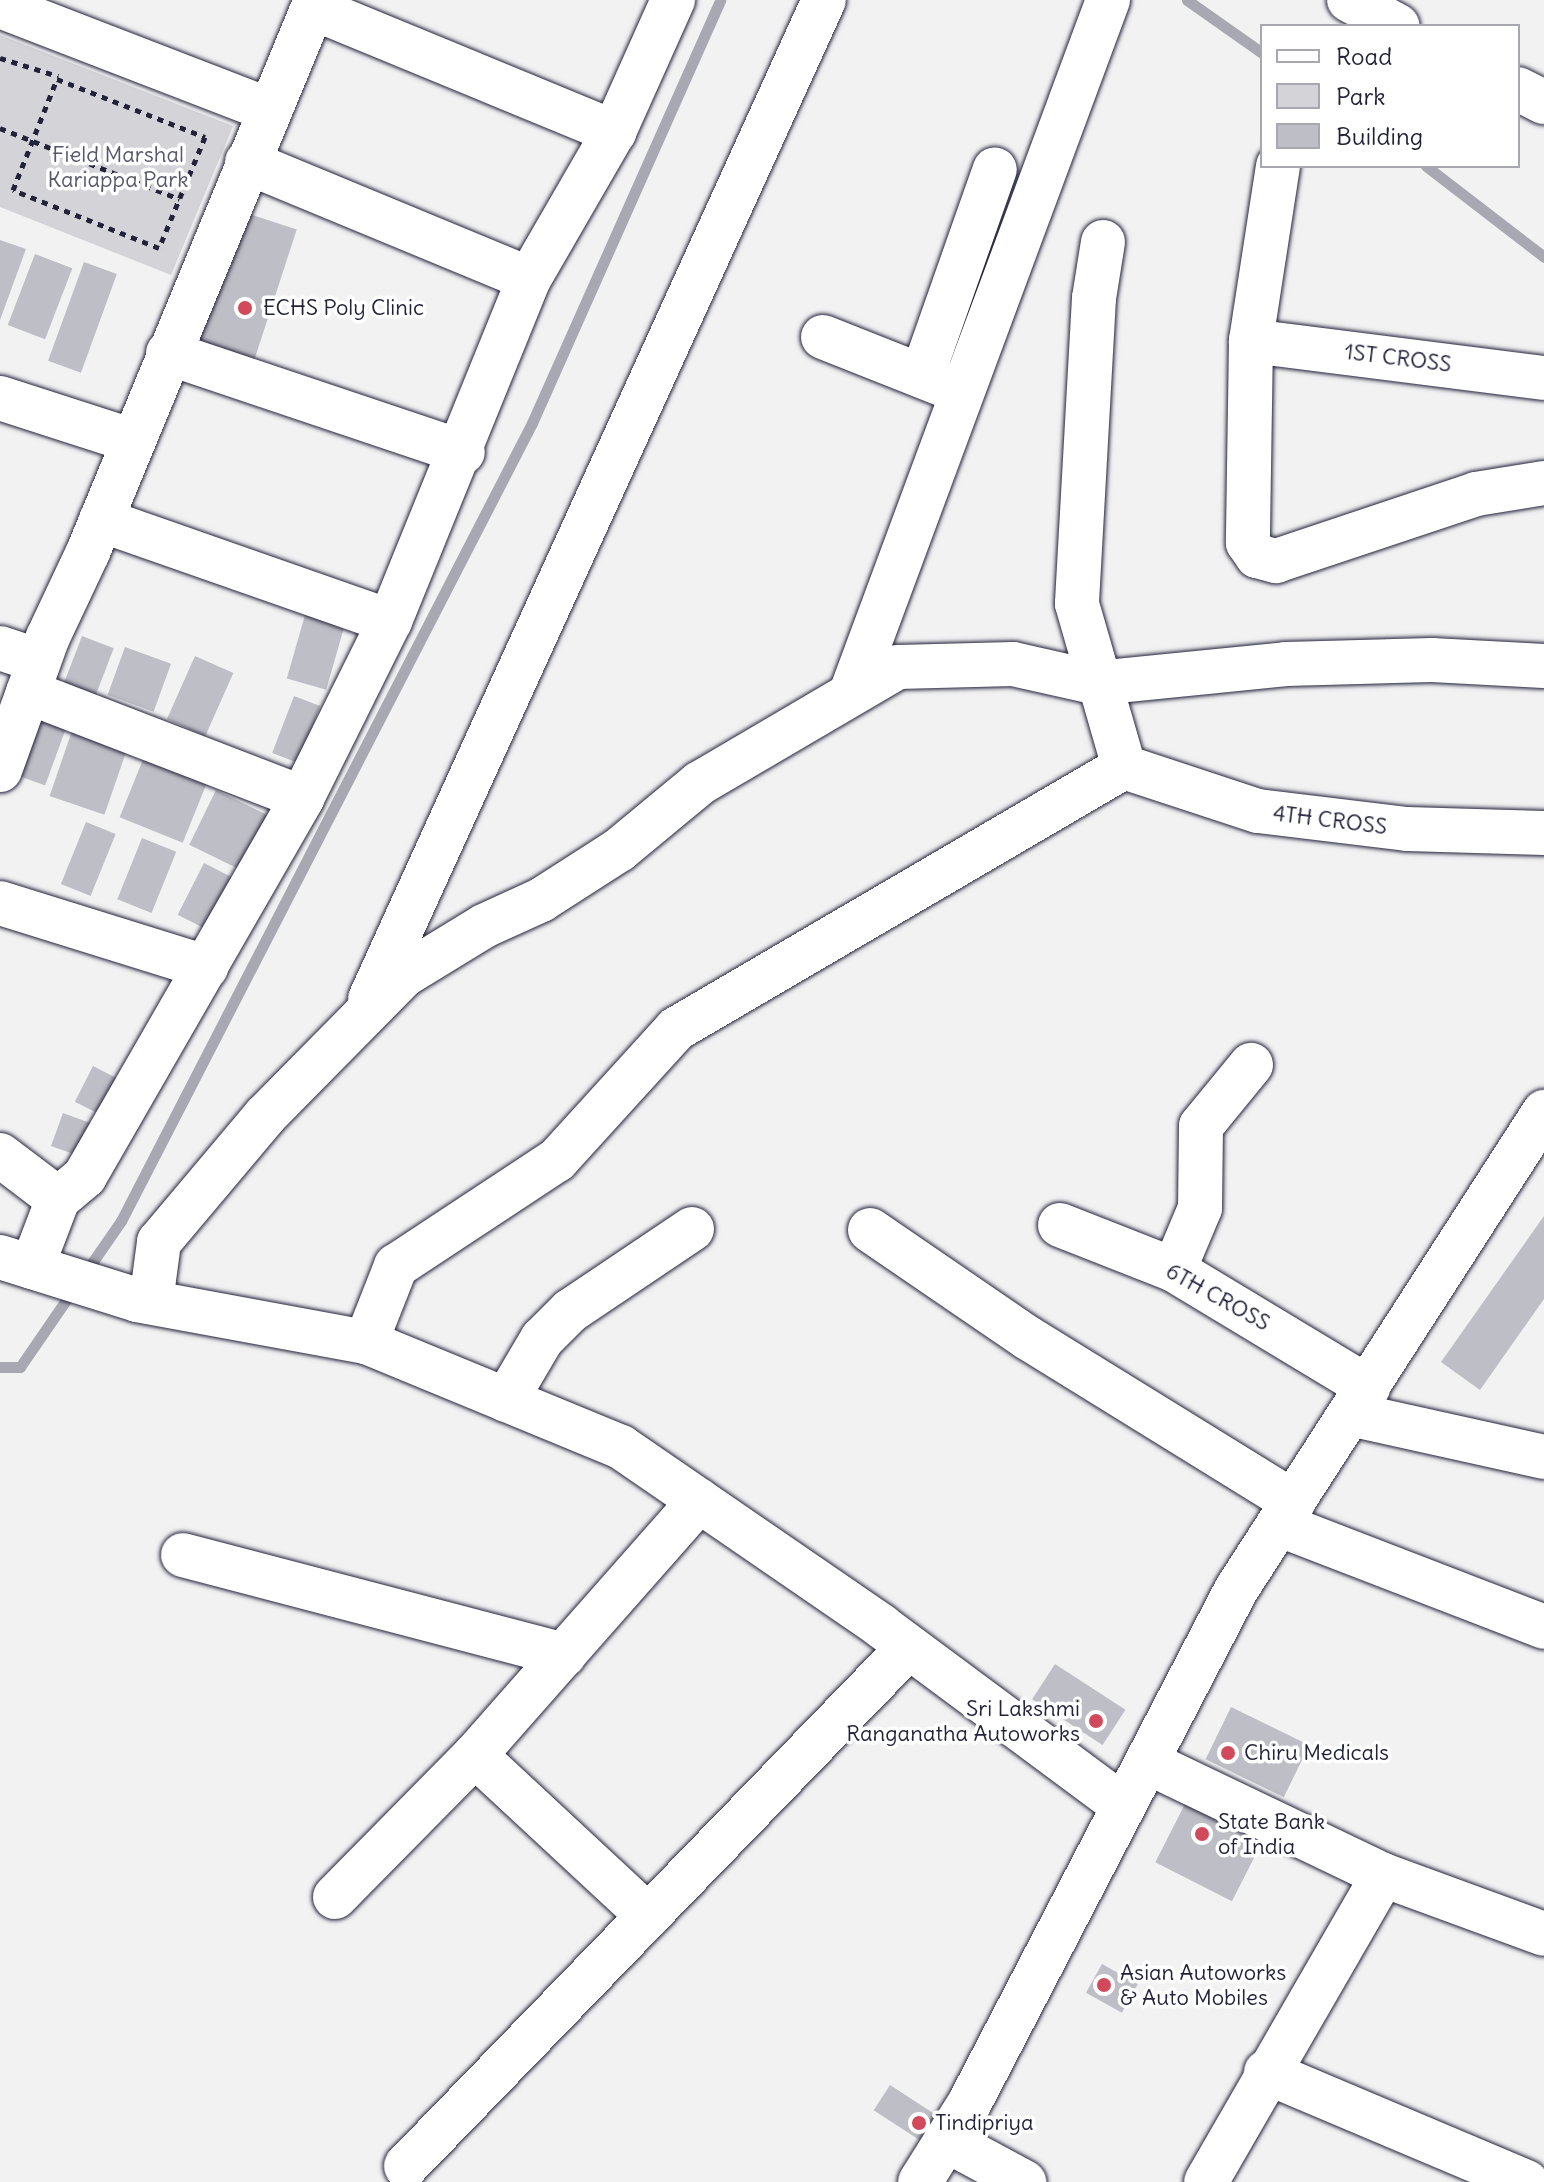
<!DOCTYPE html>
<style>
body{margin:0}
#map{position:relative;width:1544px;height:2182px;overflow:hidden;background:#f2f2f3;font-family:Delius,sans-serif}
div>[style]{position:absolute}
.green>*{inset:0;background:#d3d3d8}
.stream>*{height:11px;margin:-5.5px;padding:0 5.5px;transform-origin:5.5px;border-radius:5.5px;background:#a8a8b2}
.building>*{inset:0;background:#bebec6;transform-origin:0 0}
.path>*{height:5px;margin-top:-2.5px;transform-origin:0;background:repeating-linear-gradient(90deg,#22223b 0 6px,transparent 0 12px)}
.roads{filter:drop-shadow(0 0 2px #22223b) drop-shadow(0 0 2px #22223b)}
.minor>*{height:44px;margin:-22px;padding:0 22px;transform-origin:22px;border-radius:22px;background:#fff}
.dots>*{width:22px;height:22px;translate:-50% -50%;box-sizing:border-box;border:4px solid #fff;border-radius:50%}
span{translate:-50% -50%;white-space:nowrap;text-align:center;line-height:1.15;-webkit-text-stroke:7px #fff;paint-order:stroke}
.park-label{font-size:22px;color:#57576a}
.poi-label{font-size:22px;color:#22223b}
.left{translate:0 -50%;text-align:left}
.right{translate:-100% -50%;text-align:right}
.street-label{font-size:22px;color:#22223b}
.legend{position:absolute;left:1260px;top:24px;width:260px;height:144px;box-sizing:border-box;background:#fff;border:2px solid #a7a7b1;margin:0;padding:10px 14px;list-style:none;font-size:24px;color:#22223b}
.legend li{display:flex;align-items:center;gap:16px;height:40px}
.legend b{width:40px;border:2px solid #a7a7b1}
</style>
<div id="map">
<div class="green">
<div style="clip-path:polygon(0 35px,233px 126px,171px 275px,0 207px)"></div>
</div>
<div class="stream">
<div style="left:1187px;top:0;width:92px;rotate:35.2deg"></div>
<div style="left:1426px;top:166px;width:149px;rotate:37.6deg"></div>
<div style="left:85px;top:1273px;width:63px;rotate:-55.3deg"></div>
<div style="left:121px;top:1221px;width:898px;rotate:-62.75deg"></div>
<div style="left:532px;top:423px;width:463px;rotate:-66deg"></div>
<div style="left:0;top:1367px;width:20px"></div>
<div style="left:20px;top:1367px;width:93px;rotate:-55.5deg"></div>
</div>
<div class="building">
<div style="left:234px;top:209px;width:66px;height:143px;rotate:18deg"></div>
<div style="clip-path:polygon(0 240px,26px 249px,0 320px)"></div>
<div style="left:35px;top:254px;width:40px;height:76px;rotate:21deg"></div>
<div style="left:84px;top:262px;width:35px;height:105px;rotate:20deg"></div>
<div style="left:305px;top:615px;width:41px;height:66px;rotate:16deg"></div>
<div style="left:82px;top:636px;width:34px;height:52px;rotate:21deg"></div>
<div style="left:125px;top:647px;width:49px;height:51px;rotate:20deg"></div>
<div style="left:195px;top:656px;width:42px;height:69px;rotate:24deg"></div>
<div style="left:294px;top:696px;width:28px;height:61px;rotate:21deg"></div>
<div style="left:40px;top:706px;width:32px;height:73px;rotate:20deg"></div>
<div style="left:74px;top:725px;width:58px;height:75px;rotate:19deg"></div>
<div style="left:144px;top:757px;width:68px;height:65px;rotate:22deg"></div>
<div style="left:216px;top:790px;width:64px;height:61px;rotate:26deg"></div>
<div style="left:86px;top:822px;width:32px;height:67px;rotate:22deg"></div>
<div style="left:142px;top:838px;width:37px;height:66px;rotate:22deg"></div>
<div style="left:204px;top:863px;width:39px;height:58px;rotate:27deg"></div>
<div style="left:93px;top:1066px;width:34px;height:40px;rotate:27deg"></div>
<div style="left:63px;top:1113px;width:37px;height:35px;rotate:20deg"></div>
<div style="clip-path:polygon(1544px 1216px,1544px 1299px,1480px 1390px,1441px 1362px)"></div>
<div style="left:1055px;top:1664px;width:84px;height:42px;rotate:33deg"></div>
<div style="left:1231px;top:1707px;width:87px;height:58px;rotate:26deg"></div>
<div style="left:1188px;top:1798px;width:86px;height:72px;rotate:27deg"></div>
<div style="left:1102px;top:1964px;width:41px;height:33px;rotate:29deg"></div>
<div style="left:890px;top:2085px;width:56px;height:30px;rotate:33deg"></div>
</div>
<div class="path">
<div style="left:0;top:58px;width:61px;rotate:17.2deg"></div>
<div style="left:57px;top:79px;width:159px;rotate:21.4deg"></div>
<div style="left:205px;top:137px;width:120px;rotate:112.5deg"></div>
<div style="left:159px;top:248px;width:157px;rotate:-158.3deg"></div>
<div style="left:13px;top:190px;width:119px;rotate:-68.4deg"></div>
<div style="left:0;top:128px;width:193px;rotate:21.6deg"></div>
</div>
<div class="roads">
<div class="minor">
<div style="left:1349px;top:0;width:55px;rotate:28deg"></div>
<div style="left:0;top:6px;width:288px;rotate:21.1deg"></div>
<div style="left:313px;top:8px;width:326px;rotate:22.4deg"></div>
<div style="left:1518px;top:89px;width:29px;rotate:27deg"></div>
<div style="left:247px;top:162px;width:305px;rotate:22.5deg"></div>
<div style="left:1278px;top:166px;width:177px;rotate:98.8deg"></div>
<div style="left:1251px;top:341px;width:202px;rotate:90.9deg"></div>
<div style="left:1248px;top:543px;width:16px;rotate:55deg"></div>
<div style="left:1257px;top:556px;width:20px;rotate:15deg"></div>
<div style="left:1276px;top:561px;width:211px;rotate:-18.5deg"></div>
<div style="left:1476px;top:494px;width:69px;rotate:-9.2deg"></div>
<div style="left:1103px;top:242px;width:57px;rotate:99.1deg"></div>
<div style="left:1094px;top:298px;width:306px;rotate:93.2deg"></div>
<div style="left:1077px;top:604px;width:170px;rotate:73.9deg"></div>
<div style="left:823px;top:337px;width:133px;rotate:21.6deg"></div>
<div style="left:1251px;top:341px;width:295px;rotate:7.2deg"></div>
<div style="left:168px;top:353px;width:311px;rotate:18.6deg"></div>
<div style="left:922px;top:376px;width:219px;rotate:-70.6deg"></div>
<div style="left:0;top:398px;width:140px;rotate:17.9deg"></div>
<div style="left:101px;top:520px;width:306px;rotate:19.3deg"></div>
<div style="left:0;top:648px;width:41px;rotate:18.4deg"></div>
<div style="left:28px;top:692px;width:294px;rotate:21.1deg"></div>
<div style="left:851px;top:693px;width:739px;rotate:-69.65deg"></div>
<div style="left:1124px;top:767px;width:141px;rotate:18.2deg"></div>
<div style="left:1258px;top:811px;width:150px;rotate:6.9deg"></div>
<div style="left:1407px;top:829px;width:137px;rotate:1.7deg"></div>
<div style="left:0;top:770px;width:141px;rotate:-70.2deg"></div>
<div style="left:48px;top:637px;width:94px;rotate:-64.8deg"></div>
<div style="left:88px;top:552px;width:597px;rotate:-67.56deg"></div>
<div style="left:0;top:903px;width:216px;rotate:17.3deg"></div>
<div style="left:370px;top:999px;width:1097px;rotate:-65.56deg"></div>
<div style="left:0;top:1155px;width:73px;rotate:37.2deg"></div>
<div style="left:1060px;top:1225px;width:123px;rotate:21.5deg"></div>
<div style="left:1174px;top:1270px;width:227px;rotate:31.1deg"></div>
<div style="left:870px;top:1230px;width:191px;rotate:34.4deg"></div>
<div style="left:1028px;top:1338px;width:312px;rotate:31.7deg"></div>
<div style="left:0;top:1257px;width:144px;rotate:17.4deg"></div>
<div style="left:137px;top:1300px;width:233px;rotate:10.4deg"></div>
<div style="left:366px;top:1342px;width:276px;rotate:22.4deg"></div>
<div style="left:621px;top:1447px;width:316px;rotate:34.5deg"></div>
<div style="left:881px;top:1626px;width:299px;rotate:36.6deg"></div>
<div style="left:32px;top:1267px;width:73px;rotate:-69.1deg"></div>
<div style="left:58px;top:1199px;width:35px;rotate:-40deg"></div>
<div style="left:85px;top:1176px;width:436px;rotate:-60.1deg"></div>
<div style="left:302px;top:798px;width:198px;rotate:-63.6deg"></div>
<div style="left:390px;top:621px;width:369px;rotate:-67.9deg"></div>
<div style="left:529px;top:279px;width:170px;rotate:-60deg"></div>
<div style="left:614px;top:132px;width:145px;rotate:-65.9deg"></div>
<div style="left:1174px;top:1270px;width:67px;rotate:-67.2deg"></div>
<div style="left:1200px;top:1208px;width:82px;rotate:-89.3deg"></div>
<div style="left:1201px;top:1126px;width:79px;rotate:-50.7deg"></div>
<div style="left:151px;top:1302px;width:61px;rotate:-82.4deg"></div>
<div style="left:159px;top:1242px;width:165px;rotate:-49.9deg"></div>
<div style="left:265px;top:1116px;width:198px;rotate:-45.4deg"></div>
<div style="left:404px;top:975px;width:94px;rotate:-31.5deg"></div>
<div style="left:484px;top:926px;width:63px;rotate:-24.5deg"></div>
<div style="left:541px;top:900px;width:93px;rotate:-32.7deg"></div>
<div style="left:619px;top:850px;width:105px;rotate:-39.6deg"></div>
<div style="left:700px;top:783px;width:229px;rotate:-30.4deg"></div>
<div style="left:898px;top:667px;width:115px;rotate:-1.5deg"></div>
<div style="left:1013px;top:664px;width:86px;rotate:12.7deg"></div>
<div style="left:1097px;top:683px;width:190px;rotate:-5.7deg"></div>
<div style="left:1286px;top:664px;width:146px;rotate:-1.6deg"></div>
<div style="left:1432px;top:660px;width:112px;rotate:3.1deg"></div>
<div style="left:366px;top:1342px;width:82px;rotate:-68.5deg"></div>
<div style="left:396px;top:1266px;width:193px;rotate:-33.4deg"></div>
<div style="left:557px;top:1160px;width:177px;rotate:-47.7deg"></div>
<div style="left:676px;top:1029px;width:519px;rotate:-30.32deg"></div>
<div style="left:506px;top:1400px;width:71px;rotate:-59.5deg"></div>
<div style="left:542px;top:1339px;width:40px;rotate:-45deg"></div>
<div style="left:570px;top:1311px;width:147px;rotate:-33.9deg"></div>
<div style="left:1350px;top:1414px;width:199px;rotate:12.5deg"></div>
<div style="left:1280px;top:1525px;width:283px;rotate:21.1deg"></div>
<div style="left:183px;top:1555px;width:394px;rotate:14.7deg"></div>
<div style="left:1147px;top:1762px;width:262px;rotate:25.6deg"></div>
<div style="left:1383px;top:1875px;width:171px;rotate:20.1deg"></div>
<div style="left:335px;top:1897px;width:199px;rotate:-45.4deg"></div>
<div style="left:647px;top:1915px;width:235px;rotate:-137.1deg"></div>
<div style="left:475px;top:1755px;width:339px;rotate:-48.6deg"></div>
<div style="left:1266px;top:2072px;width:283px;rotate:22.9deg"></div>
<div style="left:946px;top:2140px;width:89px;rotate:28.3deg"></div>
<div style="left:406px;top:2166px;width:720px;rotate:-45.9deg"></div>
<div style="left:920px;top:2182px;width:92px;rotate:-57.9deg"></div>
<div style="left:969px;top:2104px;width:579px;rotate:-62.55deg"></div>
<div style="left:1236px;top:1590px;width:569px;rotate:-57.2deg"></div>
<div style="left:1206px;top:2182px;width:354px;rotate:-60deg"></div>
</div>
</div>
<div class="dots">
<div style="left:245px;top:308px;background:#d1495b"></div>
<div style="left:1096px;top:1721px;background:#d1495b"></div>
<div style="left:1228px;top:1753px;background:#d1495b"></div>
<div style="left:1202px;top:1834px;background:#d1495b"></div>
<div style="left:1104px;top:1985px;background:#d1495b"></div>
<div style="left:919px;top:2123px;background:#d1495b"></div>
</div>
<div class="park-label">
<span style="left:118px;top:167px">Field Marshal<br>Kariappa Park</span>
</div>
<div class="poi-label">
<span class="left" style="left:263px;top:308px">ECHS Poly Clinic</span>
<span class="right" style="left:1080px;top:1721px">Sri Lakshmi<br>Ranganatha Autoworks</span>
<span class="left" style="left:1244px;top:1753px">Chiru Medicals</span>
<span class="left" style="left:1218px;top:1834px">State Bank<br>of India</span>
<span class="left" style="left:1120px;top:1985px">Asian Autoworks<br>&amp; Auto Mobiles</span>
<span class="left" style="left:935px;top:2123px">Tindipriya</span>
</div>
<div class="street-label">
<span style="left:1398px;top:358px;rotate:7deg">1ST CROSS</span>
<span style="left:1330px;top:820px;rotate:7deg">4TH CROSS</span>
<span style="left:1218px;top:1297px;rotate:29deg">6TH CROSS</span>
</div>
<ul class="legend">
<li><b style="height:10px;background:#fff"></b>Road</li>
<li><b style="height:22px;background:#d3d3d8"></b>Park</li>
<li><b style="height:22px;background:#bebec6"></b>Building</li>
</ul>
</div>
